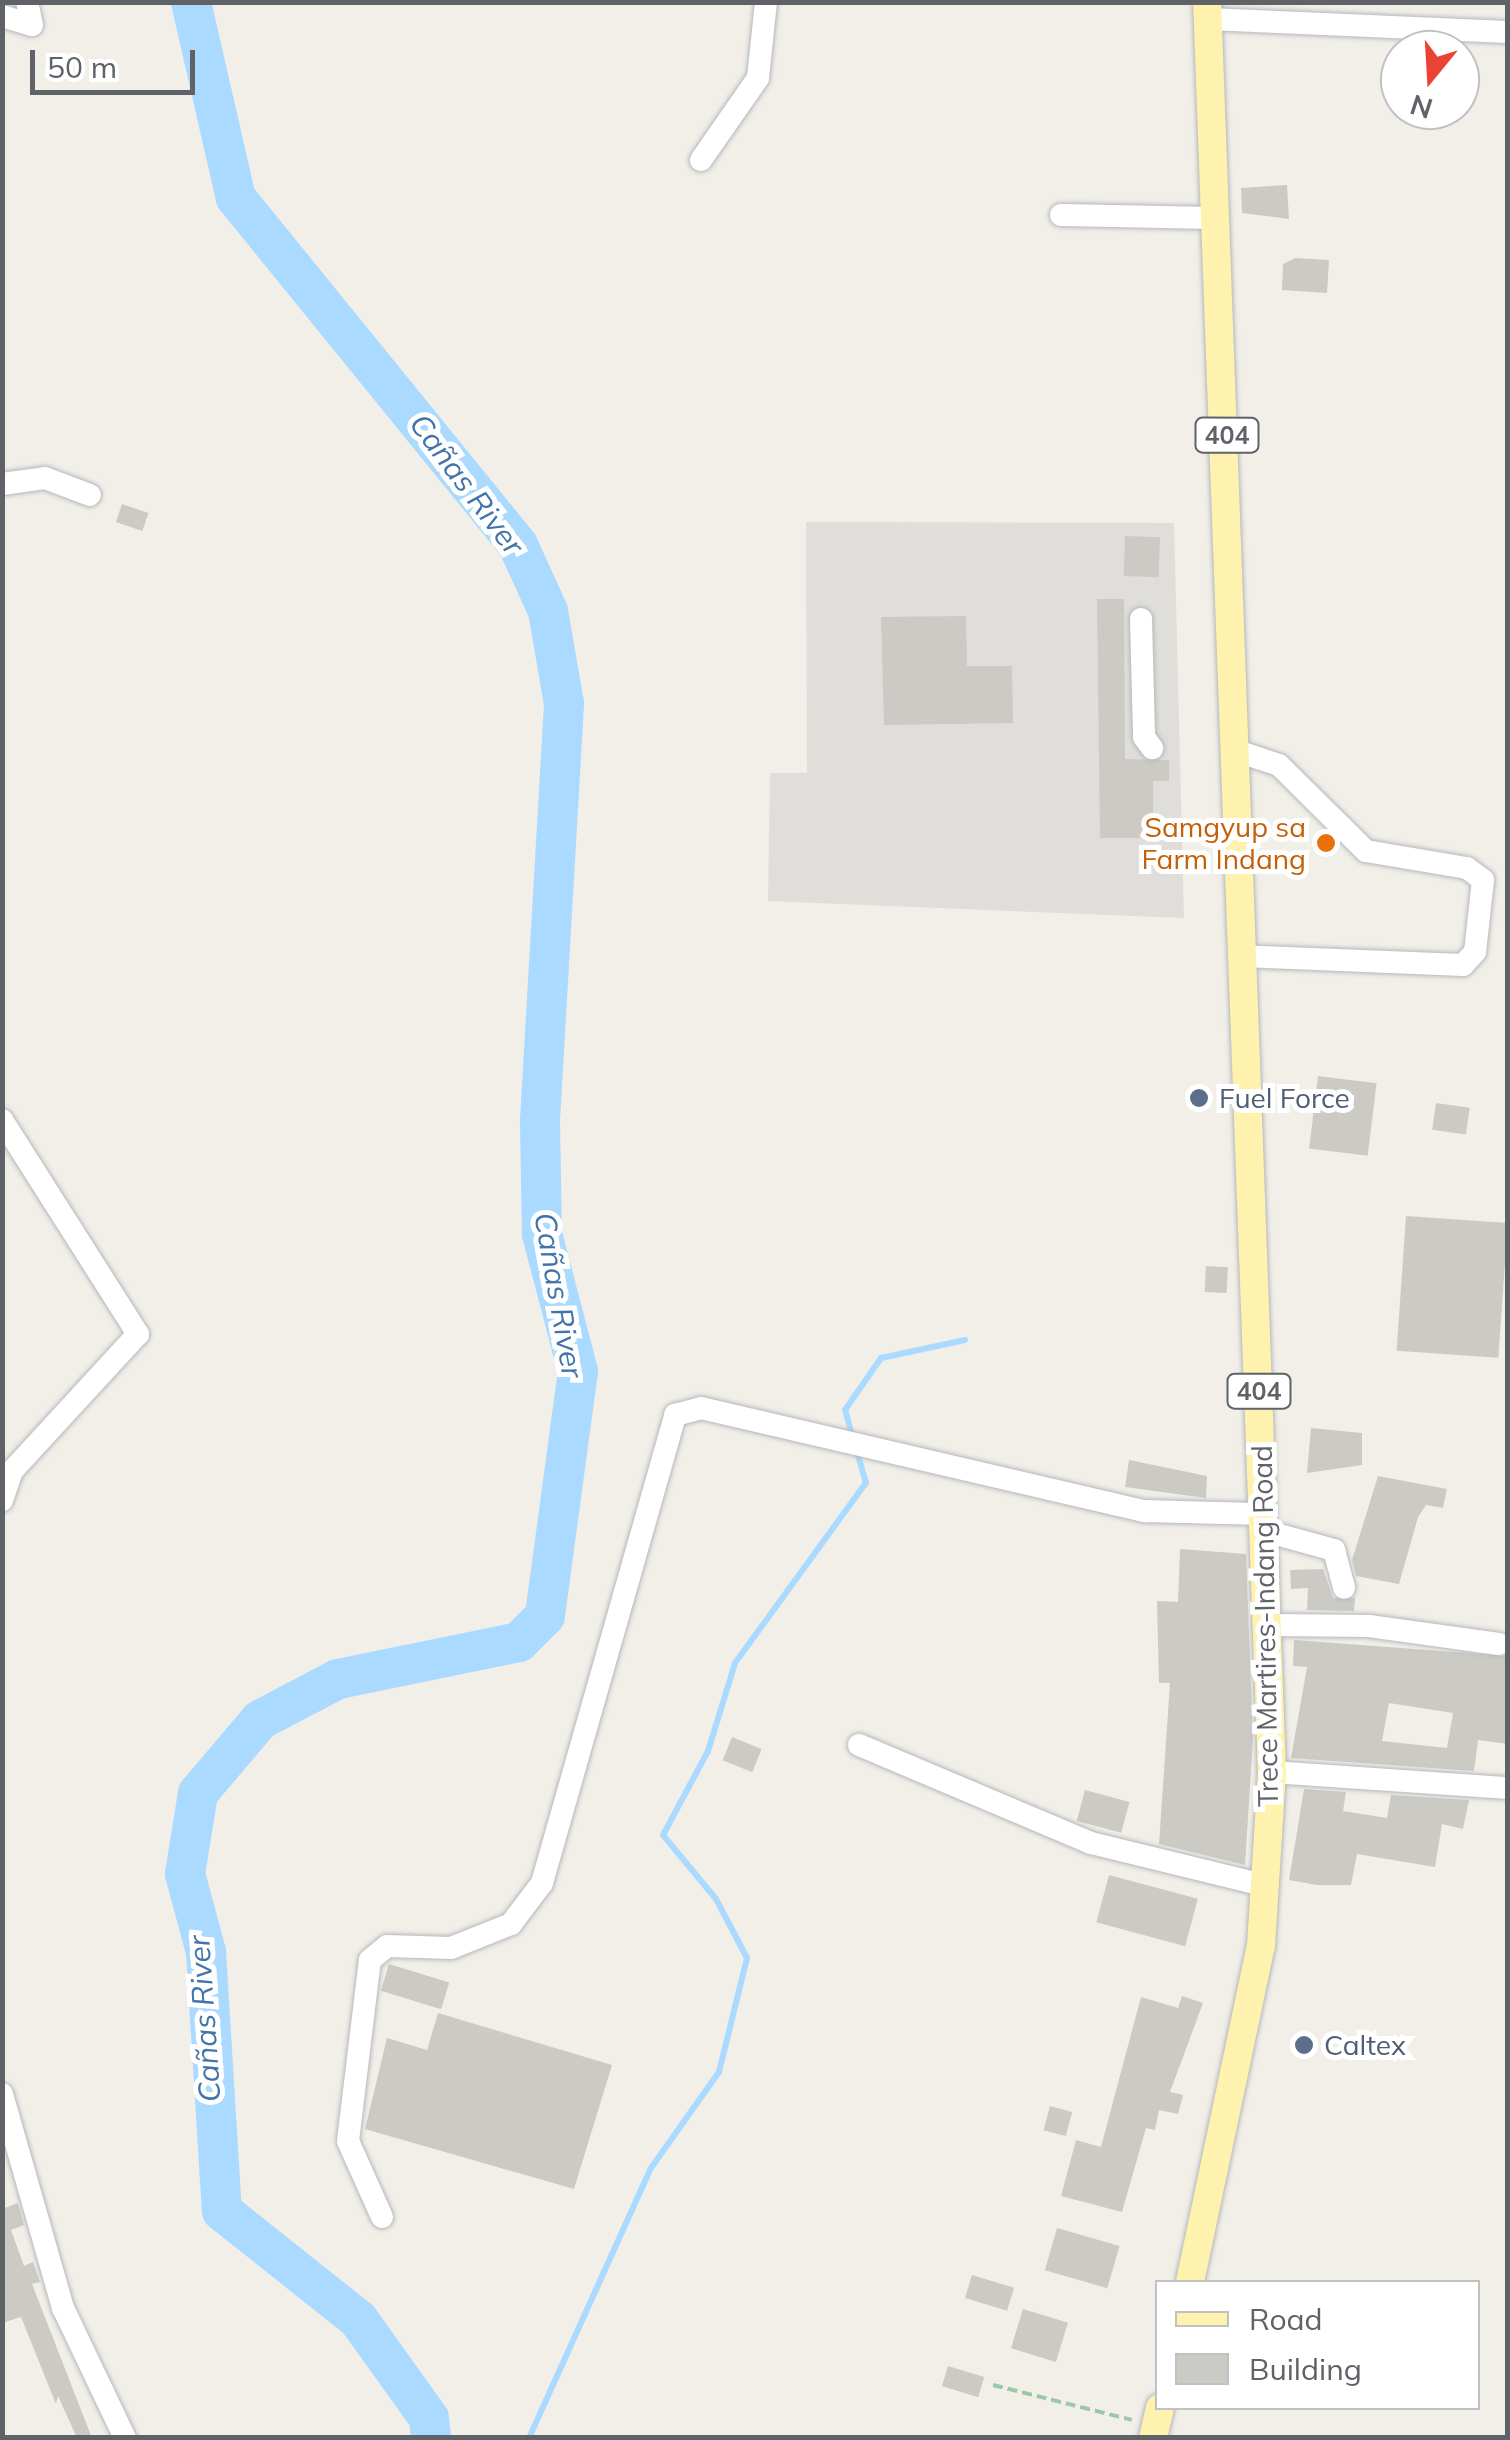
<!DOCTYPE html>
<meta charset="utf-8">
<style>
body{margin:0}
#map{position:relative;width:1510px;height:2440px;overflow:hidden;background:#f1efe8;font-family:Mulish,sans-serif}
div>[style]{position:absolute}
.industrial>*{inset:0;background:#e0deda}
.stream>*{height:6px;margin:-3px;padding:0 3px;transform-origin:3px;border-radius:3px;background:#aadaff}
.river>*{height:40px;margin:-20px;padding:0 20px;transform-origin:20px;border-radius:20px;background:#aadaff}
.building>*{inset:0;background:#cccac5;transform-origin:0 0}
.path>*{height:4px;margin-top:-2px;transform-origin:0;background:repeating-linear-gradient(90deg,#9cc7a9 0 10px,transparent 0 15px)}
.roads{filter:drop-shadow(0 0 2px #b5b8bc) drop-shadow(0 0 2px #b5b8bc)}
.minor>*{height:22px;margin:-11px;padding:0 11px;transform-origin:11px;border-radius:11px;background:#fff}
.major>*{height:28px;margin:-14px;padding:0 14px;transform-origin:14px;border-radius:14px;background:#fff2af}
.dots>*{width:28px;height:28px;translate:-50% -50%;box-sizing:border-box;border:5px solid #fff;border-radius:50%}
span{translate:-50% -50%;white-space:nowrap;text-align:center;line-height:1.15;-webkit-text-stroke:10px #fff;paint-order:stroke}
.shield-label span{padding:2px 8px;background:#fff;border:2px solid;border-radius:8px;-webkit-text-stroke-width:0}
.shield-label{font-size:25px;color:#5f6368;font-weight:700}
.food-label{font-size:28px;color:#c56008}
.right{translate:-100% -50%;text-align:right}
.service-label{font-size:28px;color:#4e5e75}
.left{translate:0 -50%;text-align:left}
.street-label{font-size:28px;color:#5f6368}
.water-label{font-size:30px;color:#4174aa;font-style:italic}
.frame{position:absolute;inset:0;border:5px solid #5f6368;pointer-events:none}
.legend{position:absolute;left:1155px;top:2280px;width:325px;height:130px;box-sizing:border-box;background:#fff;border:2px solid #bfc1c3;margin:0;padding:12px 18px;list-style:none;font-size:30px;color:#5f6368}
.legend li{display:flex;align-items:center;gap:20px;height:50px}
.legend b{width:50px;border:2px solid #bfc1c3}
.north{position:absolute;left:1380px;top:30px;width:100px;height:100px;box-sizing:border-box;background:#fff;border:2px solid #bfc1c3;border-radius:50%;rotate:198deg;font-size:28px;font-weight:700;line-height:40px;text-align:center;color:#5f6368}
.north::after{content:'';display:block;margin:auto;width:35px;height:45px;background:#ea4335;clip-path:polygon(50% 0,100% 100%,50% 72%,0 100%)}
.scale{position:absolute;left:30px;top:50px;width:165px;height:45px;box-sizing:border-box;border:5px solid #5f6368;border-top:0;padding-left:12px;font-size:30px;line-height:35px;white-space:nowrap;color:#5f6368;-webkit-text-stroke:8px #fff;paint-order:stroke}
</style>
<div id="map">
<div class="industrial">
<div style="clip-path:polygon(806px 522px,1174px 523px,1184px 918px,768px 901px,770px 773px,807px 773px)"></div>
</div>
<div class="stream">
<div style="left:853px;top:1439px;width:30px;rotate:-105deg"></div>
<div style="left:845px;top:1410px;width:63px;rotate:-55.3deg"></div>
<div style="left:881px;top:1358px;width:86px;rotate:-12.1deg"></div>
<div style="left:529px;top:2438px;width:296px;rotate:-65.7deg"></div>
<div style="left:651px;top:2168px;width:118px;rotate:-54.7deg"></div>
<div style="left:719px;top:2072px;width:117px;rotate:-76.2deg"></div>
<div style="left:747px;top:1958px;width:67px;rotate:-117.7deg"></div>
<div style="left:716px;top:1899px;width:83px;rotate:-129.6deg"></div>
<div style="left:663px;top:1835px;width:95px;rotate:-61.8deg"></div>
<div style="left:708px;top:1751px;width:92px;rotate:-72.9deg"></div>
<div style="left:735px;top:1663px;width:223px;rotate:-54deg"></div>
<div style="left:866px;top:1483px;width:33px;rotate:-106deg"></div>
</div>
<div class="river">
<div style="left:191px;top:2px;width:201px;rotate:77.1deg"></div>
<div style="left:236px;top:198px;width:447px;rotate:50.9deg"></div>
<div style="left:518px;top:545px;width:72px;rotate:65.6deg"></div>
<div style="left:548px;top:611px;width:94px;rotate:80.2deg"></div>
<div style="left:564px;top:704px;width:419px;rotate:93.3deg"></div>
<div style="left:540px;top:1122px;width:112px;rotate:89deg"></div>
<div style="left:542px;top:1234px;width:142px;rotate:75.3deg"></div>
<div style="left:578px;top:1371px;width:247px;rotate:97.7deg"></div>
<div style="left:545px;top:1616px;width:37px;rotate:135deg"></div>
<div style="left:519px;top:1642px;width:185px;rotate:168.4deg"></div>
<div style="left:338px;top:1679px;width:88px;rotate:152.3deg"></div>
<div style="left:260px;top:1720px;width:96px;rotate:130.3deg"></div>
<div style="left:198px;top:1793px;width:82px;rotate:99.1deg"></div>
<div style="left:185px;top:1874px;width:81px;rotate:74.9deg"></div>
<div style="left:206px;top:1952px;width:259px;rotate:86.5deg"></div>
<div style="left:222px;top:2211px;width:174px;rotate:38.5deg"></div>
<div style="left:358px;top:2319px;width:122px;rotate:54.4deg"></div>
<div style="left:429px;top:2418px;width:20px;rotate:84deg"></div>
</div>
<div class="building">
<div style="clip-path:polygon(1287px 185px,1289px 219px,1242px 213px,1241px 188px)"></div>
<div style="clip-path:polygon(1295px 258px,1329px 260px,1327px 293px,1282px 290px,1283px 264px)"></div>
<div style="left:122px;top:504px;width:28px;height:19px;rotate:19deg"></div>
<div style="left:1125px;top:536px;width:35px;height:40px;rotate:2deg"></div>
<div style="clip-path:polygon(1097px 599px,1124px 599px,1125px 759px,1169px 760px,1169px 781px,1153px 781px,1153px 838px,1100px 838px)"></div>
<div style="clip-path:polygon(966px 616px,967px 666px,1012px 666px,1013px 723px,884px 725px,881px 617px)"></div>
<div style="left:1318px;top:1076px;width:59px;height:73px;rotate:7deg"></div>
<div style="left:1436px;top:1103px;width:34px;height:27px;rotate:8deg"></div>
<div style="left:1406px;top:1216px;width:102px;height:135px;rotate:4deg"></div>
<div style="left:1206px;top:1266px;width:22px;height:26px;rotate:3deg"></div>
<div style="clip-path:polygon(1311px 1428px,1362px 1433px,1362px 1465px,1307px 1473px)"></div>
<div style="clip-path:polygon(1129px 1460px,1207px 1476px,1206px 1498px,1125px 1487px)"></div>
<div style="clip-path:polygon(1378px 1476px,1447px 1489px,1443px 1508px,1426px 1505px,1418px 1517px,1399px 1584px,1356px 1576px,1352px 1560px)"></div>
<div style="clip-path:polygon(1180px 1549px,1246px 1554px,1253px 1739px,1245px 1865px,1159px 1844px,1170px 1683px,1159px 1683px,1157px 1601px,1178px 1602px)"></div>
<div style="clip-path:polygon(1323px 1569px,1333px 1598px,1355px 1598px,1354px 1611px,1307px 1610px,1308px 1588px,1291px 1589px,1290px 1570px)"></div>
<div style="clip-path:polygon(evenodd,1294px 1640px,1508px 1656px,1508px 1744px,1478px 1740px,1474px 1771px,1291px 1758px,1307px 1667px,1293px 1666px,1294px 1640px,1389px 1703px,1453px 1713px,1447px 1748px,1382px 1741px,1389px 1703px)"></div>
<div style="left:732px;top:1737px;width:32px;height:25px;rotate:22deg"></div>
<div style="clip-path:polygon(1304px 1789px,1346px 1792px,1343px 1811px,1387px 1818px,1391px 1795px,1469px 1800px,1463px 1829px,1442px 1824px,1435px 1867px,1357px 1854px,1351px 1885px,1317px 1885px,1289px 1880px)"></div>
<div style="left:1085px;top:1790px;width:46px;height:32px;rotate:15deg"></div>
<div style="left:1109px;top:1875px;width:92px;height:49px;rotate:15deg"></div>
<div style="left:389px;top:1964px;width:63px;height:28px;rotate:17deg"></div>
<div style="clip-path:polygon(1182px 1996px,1203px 2003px,1170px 2092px,1183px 2095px,1178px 2114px,1159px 2110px,1155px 2130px,1146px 2128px,1122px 2212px,1061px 2196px,1076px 2140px,1101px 2147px,1141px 1997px,1178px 2008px)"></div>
<div style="clip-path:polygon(438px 2013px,612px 2065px,574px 2189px,365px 2129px,387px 2038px,427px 2050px)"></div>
<div style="left:1050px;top:2106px;width:23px;height:25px;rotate:15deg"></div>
<div style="clip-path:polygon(18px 2203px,24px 2225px,11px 2230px,24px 2266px,33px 2262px,40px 2282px,32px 2284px,92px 2438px,77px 2438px,58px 2396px,56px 2404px,21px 2317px,2px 2323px,2px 2209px)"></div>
<div style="left:1057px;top:2228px;width:65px;height:44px;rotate:16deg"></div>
<div style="left:972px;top:2275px;width:44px;height:24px;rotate:17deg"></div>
<div style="left:1023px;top:2309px;width:47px;height:41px;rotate:17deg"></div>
<div style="left:948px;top:2366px;width:38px;height:21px;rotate:17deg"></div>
</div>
<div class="path">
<div style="left:993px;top:2385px;width:143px;rotate:14.1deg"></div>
</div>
<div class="roads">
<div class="minor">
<div style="left:2px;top:16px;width:31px;rotate:17deg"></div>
<div style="left:32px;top:25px;width:24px;rotate:-102deg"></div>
<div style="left:1208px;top:19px;width:300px;rotate:2.5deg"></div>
<div style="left:701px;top:160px;width:100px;rotate:-55.2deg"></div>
<div style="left:758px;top:78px;width:76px;rotate:-84deg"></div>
<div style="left:1061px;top:215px;width:154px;rotate:1.1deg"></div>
<div style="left:2px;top:484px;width:43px;rotate:-7.9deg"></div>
<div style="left:45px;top:478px;width:48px;rotate:20.7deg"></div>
<div style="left:1141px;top:619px;width:118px;rotate:88.5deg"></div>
<div style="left:1144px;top:737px;width:14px;rotate:54deg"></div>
<div style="left:1234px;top:750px;width:47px;rotate:18.4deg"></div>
<div style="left:1279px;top:765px;width:122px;rotate:44.7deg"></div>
<div style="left:1366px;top:851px;width:102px;rotate:9.6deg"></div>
<div style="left:1467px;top:868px;width:20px;rotate:37deg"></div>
<div style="left:1483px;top:880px;width:72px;rotate:96.3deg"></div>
<div style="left:1475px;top:952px;width:18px;rotate:133deg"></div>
<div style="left:1463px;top:965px;width:221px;rotate:-177.7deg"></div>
<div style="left:2px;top:1120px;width:254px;rotate:57.6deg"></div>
<div style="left:138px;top:1334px;width:186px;rotate:132.6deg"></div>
<div style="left:12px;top:1471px;width:31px;rotate:109deg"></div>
<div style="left:1265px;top:1531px;width:72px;rotate:15.4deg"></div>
<div style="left:1334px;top:1550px;width:39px;rotate:75deg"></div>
<div style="left:1271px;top:1625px;width:98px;rotate:0.6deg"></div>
<div style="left:1369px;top:1626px;width:131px;rotate:7.9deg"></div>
<div style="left:859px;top:1745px;width:252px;rotate:22.9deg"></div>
<div style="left:1091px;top:1843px;width:181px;rotate:13.7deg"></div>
<div style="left:1272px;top:1772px;width:237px;rotate:3.9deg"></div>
<div style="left:2px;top:2094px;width:223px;rotate:74.1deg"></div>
<div style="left:63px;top:2308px;width:144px;rotate:64.5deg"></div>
<div style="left:382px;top:2217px;width:83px;rotate:-114.1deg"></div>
<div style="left:348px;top:2141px;width:182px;rotate:-83.1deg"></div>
<div style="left:370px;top:1960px;width:22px;rotate:-39deg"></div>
<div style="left:387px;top:1946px;width:64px;rotate:1.8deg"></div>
<div style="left:451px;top:1948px;width:65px;rotate:-21.8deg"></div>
<div style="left:511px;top:1924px;width:51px;rotate:-52.9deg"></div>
<div style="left:542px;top:1883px;width:487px;rotate:-74.1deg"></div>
<div style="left:675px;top:1415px;width:27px;rotate:-15deg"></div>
<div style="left:701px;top:1408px;width:456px;rotate:13.1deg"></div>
<div style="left:1145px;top:1511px;width:118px;rotate:1.5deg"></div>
</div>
<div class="major">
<div style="left:1190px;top:2282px;width:343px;rotate:-78.1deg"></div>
<div style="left:1261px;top:1946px;width:174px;rotate:-86.4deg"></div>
<div style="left:1272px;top:1772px;width:1771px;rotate:-92.1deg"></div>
<div style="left:1153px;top:2438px;width:31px;rotate:-77deg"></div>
</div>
</div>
<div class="dots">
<div style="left:1326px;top:843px;background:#e8710a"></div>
<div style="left:1199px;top:1098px;background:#5c6f8a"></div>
<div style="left:1304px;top:2045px;background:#5c6f8a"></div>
</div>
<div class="shield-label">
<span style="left:1227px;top:435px">404</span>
<span style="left:1259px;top:1391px">404</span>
</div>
<div class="food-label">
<span class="right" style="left:1306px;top:843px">Samgyup sa<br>Farm Indang</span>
</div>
<div class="service-label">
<span class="left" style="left:1219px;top:1098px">Fuel Force</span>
<span class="left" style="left:1324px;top:2045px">Caltex</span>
</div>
<div class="street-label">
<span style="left:1265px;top:1626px;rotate:-91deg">Trece Martires-Indang Road</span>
</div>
<div class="water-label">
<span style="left:467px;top:484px;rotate:53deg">Cañas River</span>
<span style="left:559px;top:1295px;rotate:80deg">Cañas River</span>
<span style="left:204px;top:2019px;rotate:-94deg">Cañas River</span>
</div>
<div class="frame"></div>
<ul class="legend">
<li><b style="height:12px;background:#fff2af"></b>Road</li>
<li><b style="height:28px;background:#cccac5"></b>Building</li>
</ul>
<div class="north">N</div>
<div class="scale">50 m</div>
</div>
